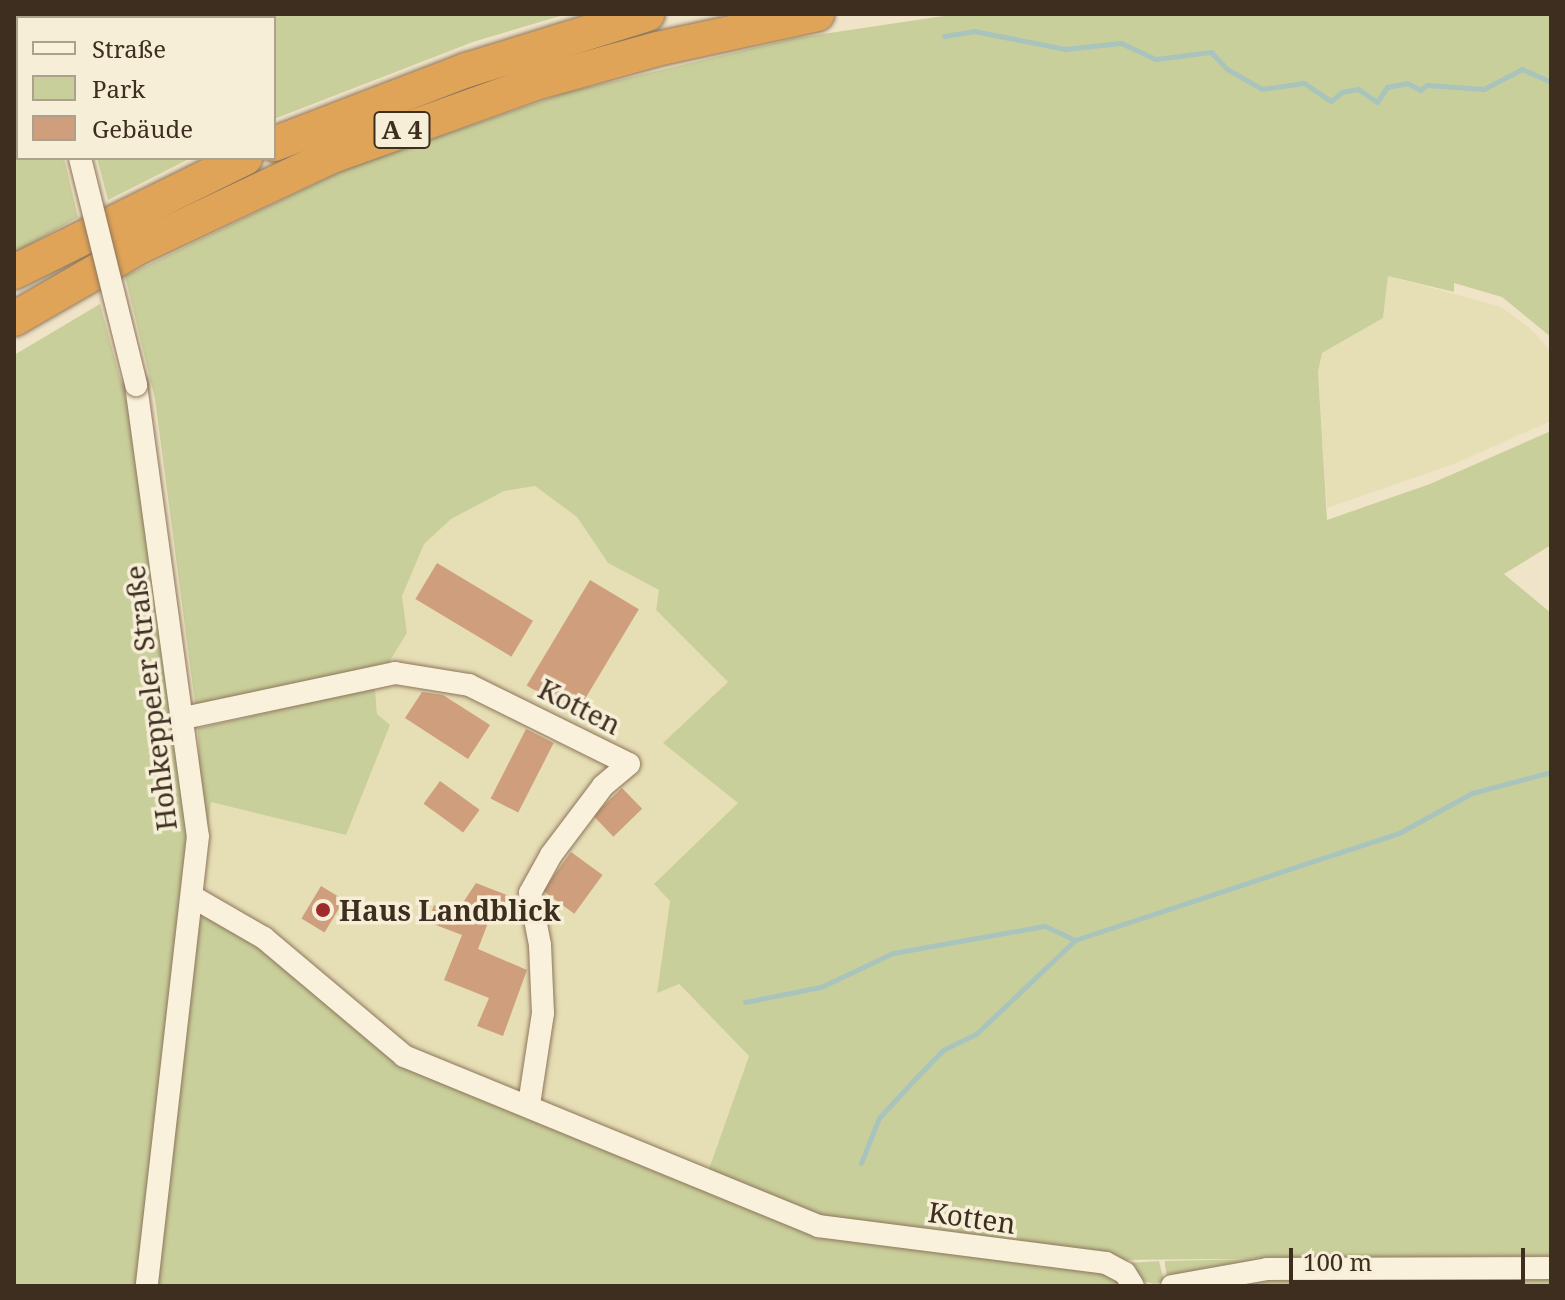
<!DOCTYPE html>
<meta charset="utf-8">
<style>
body{margin:0}
#map{position:relative;width:1565px;height:1300px;overflow:hidden;background:#f0e4c8;font-family:"Noto Serif",serif}
div>[style]{position:absolute}
.farmland>*{inset:0;background:#e6deb5}
.green>*{inset:0;background:#c9cf9b}
.stream>*{height:5px;margin:-2.5px;padding:0 2.5px;transform-origin:2.5px;border-radius:2.5px;background:#a9c4bc}
.building>*{inset:0;background:#cf9f7d;transform-origin:0 0}
.roads{filter:drop-shadow(0 0 2px #8d765c) drop-shadow(0 0 2px #8d765c)}
.minor>*{height:22px;margin:-11px;padding:0 11px;transform-origin:11px;border-radius:11px;background:#faf1dc}
.highway>*{height:34px;margin:-17px;padding:0 17px;transform-origin:17px;border-radius:17px;background:#e0a458}
.bridges{filter:drop-shadow(0 0 2px #8d765c) drop-shadow(0 0 2px #8d765c)}
.minor-bridge>*{height:22px;margin:-11px;padding:0 11px;transform-origin:11px;border-radius:11px;background:#faf1dc}
.dots>*{width:22px;height:22px;translate:-50% -50%;box-sizing:border-box;border:4px solid #f7eed8;border-radius:50%}
span{translate:-50% -50%;white-space:nowrap;text-align:center;line-height:1.15;-webkit-text-stroke:7px #f7eed8;paint-order:stroke}
.shield-label span{padding:2px 6px;background:#f7eed8;border:2px solid;border-radius:6px;-webkit-text-stroke-width:0}
.shield-label{font-size:26px;color:#3d2e20;font-weight:700}
.street-label{font-size:28px;color:#3d2e20}
.poi-label{font-size:28px;color:#3d2e20;font-weight:700}
.left{translate:0 -50%;text-align:left}
.frame{position:absolute;inset:0;border:16px solid #3d2e20;pointer-events:none}
.legend{position:absolute;left:16px;top:16px;width:260px;height:144px;box-sizing:border-box;background:#f7eed8;border:2px solid #ada18e;margin:0;padding:10px 14px;list-style:none;font-size:24px;color:#3d2e20}
.legend li{display:flex;align-items:center;gap:16px;height:40px}
.legend b{width:40px;border:2px solid #ada18e}
.scale{position:absolute;left:1289px;top:1248px;width:236px;height:36px;box-sizing:border-box;border:4px solid #3d2e20;border-top:0;padding-left:10px;font-size:24px;line-height:28px;white-space:nowrap;color:#3d2e20;-webkit-text-stroke:6px #f7eed8;paint-order:stroke}
</style>
<div id="map">
<div class="farmland">
<div style="clip-path:polygon(1388px 276px,1501px 307px,1530px 328px,1551px 352px,1551px 421px,1454px 464px,1327px 508px,1318px 373px,1322px 353px,1383px 318px)"></div>
<div style="clip-path:polygon(535px 486px,577px 517px,608px 563px,659px 590px,656px 610px,728px 682px,738px 803px,670px 901px,657px 992px,678px 984px,749px 1056px,709px 1169px,713px 1177px,395px 1045px,208px 896px,203px 881px,211px 802px,377px 714px,374px 666px,389px 662px,407px 633px,402px 596px,423px 544px,451px 519px,504px 490px)"></div>
</div>
<div class="green">
<div style="clip-path:polygon(14px 14px,31px 18px,18px 18px,18px 158px,64px 158px,78px 217px,14px 254px)"></div>
<div style="clip-path:polygon(48px 14px,567px 14px,473px 42px,274px 119px,274px 18px)"></div>
<div style="clip-path:polygon(957px 14px,1551px 14px,1551px 337px,1502px 297px,1454px 283px,1454px 292px,1388px 276px,1383px 318px,1322px 353px,1318px 372px,1327px 520px,1430px 484px,1551px 431px,1551px 545px,1504px 574px,1551px 613px,1551px 1256px,1117px 1260px,826px 1221px,713px 1177px,709px 1169px,749px 1056px,679px 984px,657px 993px,670px 901px,654px 884px,738px 803px,663px 743px,728px 682px,656px 610px,659px 590px,608px 563px,577px 517px,535px 486px,504px 491px,451px 519px,424px 544px,402px 596px,407px 633px,389px 662px,203px 708px,195px 703px,155px 399px,125px 276px,348px 168px,568px 92px,796px 38px)"></div>
<div style="clip-path:polygon(97px 158px,191px 158px,108px 200px)"></div>
<div style="clip-path:polygon(100px 304px,136px 436px,189px 841px,139px 1286px,14px 1286px,14px 355px)"></div>
<div style="clip-path:polygon(375px 688px,377px 714px,390px 725px,346px 835px,211px 802px,203px 880px,198px 728px)"></div>
<div style="clip-path:polygon(204px 916px,214px 916px,268px 949px,386px 1055px,889px 1242px,1113px 1275px,1122px 1286px,156px 1286px,197px 923px)"></div>
<div style="clip-path:polygon(1251px 1259px,1300px 1259px,1168px 1280px,1165px 1266px,1165px 1261px)"></div>
<div style="clip-path:polygon(1159px 1261px,1164px 1281px,1154px 1284px,1139px 1280px,1127px 1263px)"></div>
<div style="clip-path:polygon(1551px 1277px,1551px 1286px,1197px 1286px,1237px 1279px)"></div>
</div>
<div class="stream">
<div style="left:944px;top:36px;width:30px;rotate:-9deg"></div>
<div style="left:974px;top:31px;width:93px;rotate:11.2deg"></div>
<div style="left:1065px;top:49px;width:56px;rotate:-6.1deg"></div>
<div style="left:1121px;top:43px;width:38px;rotate:25deg"></div>
<div style="left:1156px;top:59px;width:55px;rotate:-7.3deg"></div>
<div style="left:1211px;top:52px;width:23px;rotate:47deg"></div>
<div style="left:1227px;top:69px;width:40px;rotate:29.7deg"></div>
<div style="left:1262px;top:89px;width:42px;rotate:-8.1deg"></div>
<div style="left:1304px;top:83px;width:32px;rotate:34deg"></div>
<div style="left:1331px;top:101px;width:14px;rotate:-39deg"></div>
<div style="left:1342px;top:92px;width:16px;rotate:-11deg"></div>
<div style="left:1358px;top:89px;width:23px;rotate:34deg"></div>
<div style="left:1377px;top:102px;width:18px;rotate:-56deg"></div>
<div style="left:1387px;top:87px;width:20px;rotate:-11deg"></div>
<div style="left:1407px;top:83px;width:15px;rotate:28deg"></div>
<div style="left:1420px;top:90px;width:9px;rotate:-36deg"></div>
<div style="left:1427px;top:85px;width:57px;rotate:4deg"></div>
<div style="left:1484px;top:89px;width:43px;rotate:-27.8deg"></div>
<div style="left:1522px;top:69px;width:32px;rotate:24deg"></div>
<div style="left:745px;top:1002px;width:77px;rotate:-11.2deg"></div>
<div style="left:821px;top:987px;width:80px;rotate:-25.3deg"></div>
<div style="left:893px;top:953px;width:154px;rotate:-10.1deg"></div>
<div style="left:1045px;top:926px;width:33px;rotate:25deg"></div>
<div style="left:1075px;top:940px;width:343px;rotate:-18.3deg"></div>
<div style="left:1401px;top:832px;width:81px;rotate:-28.8deg"></div>
<div style="left:1472px;top:793px;width:82px;rotate:-14.9deg"></div>
<div style="left:861px;top:1163px;width:48px;rotate:-68.2deg"></div>
<div style="left:879px;top:1118px;width:49px;rotate:-47.5deg"></div>
<div style="left:912px;top:1082px;width:45px;rotate:-45.9deg"></div>
<div style="left:943px;top:1050px;width:37px;rotate:-26deg"></div>
<div style="left:976px;top:1034px;width:137px;rotate:-43.5deg"></div>
</div>
<div class="building">
<div style="left:437px;top:563px;width:112px;height:42px;rotate:31deg"></div>
<div style="left:590px;top:580px;width:57px;height:123px;rotate:31deg"></div>
<div style="clip-path:polygon(422px 692px,443px 695px,490px 725px,468px 759px,405px 718px)"></div>
<div style="left:526px;top:729px;width:31px;height:78px;rotate:27deg"></div>
<div style="left:440px;top:781px;width:49px;height:28px;rotate:36deg"></div>
<div style="left:622px;top:788px;width:29px;height:40px;rotate:46deg"></div>
<div style="left:571px;top:852px;width:39px;height:48px;rotate:36deg"></div>
<div style="clip-path:polygon(476px 883px,512px 897px,506px 912px,494px 907px,478px 949px,527px 970px,503px 1036px,477px 1026px,489px 998px,444px 980px,462px 935px,428px 922px,434px 905px,456px 913px)"></div>
<div style="left:321px;top:886px;width:27px;height:38px;rotate:31deg"></div>
</div>
<div class="roads">
<div class="minor">
<div style="left:38px;top:14px;width:4px;rotate:63deg"></div>
<div style="left:136px;top:385px;width:455px;rotate:82.2deg"></div>
<div style="left:198px;top:836px;width:453px;rotate:96.5deg"></div>
<div style="left:184px;top:718px;width:216px;rotate:-12deg"></div>
<div style="left:395px;top:673px;width:75px;rotate:9.2deg"></div>
<div style="left:469px;top:685px;width:178px;rotate:26.3deg"></div>
<div style="left:629px;top:764px;width:34px;rotate:140deg"></div>
<div style="left:603px;top:786px;width:86px;rotate:127deg"></div>
<div style="left:551px;top:855px;width:43px;rotate:118.9deg"></div>
<div style="left:530px;top:893px;width:53px;rotate:79.1deg"></div>
<div style="left:540px;top:945px;width:68px;rotate:87.5deg"></div>
<div style="left:543px;top:1013px;width:92px;rotate:98.7deg"></div>
<div style="left:193px;top:897px;width:82px;rotate:30deg"></div>
<div style="left:264px;top:938px;width:183px;rotate:40.1deg"></div>
<div style="left:404px;top:1056px;width:448px;rotate:22.3deg"></div>
<div style="left:818px;top:1226px;width:290px;rotate:7.3deg"></div>
<div style="left:1106px;top:1263px;width:21px;rotate:28deg"></div>
<div style="left:1125px;top:1273px;width:15px;rotate:58deg"></div>
<div style="left:1172px;top:1286px;width:97px;rotate:-10.1deg"></div>
<div style="left:1267px;top:1269px;width:284px;rotate:-0.2deg"></div>
</div>
<div class="highway">
<div style="left:274px;top:144px;width:207px;rotate:-21deg"></div>
<div style="left:467px;top:70px;width:189px;rotate:-17.2deg"></div>
<div style="left:14px;top:272px;width:258px;rotate:-26.3deg"></div>
<div style="left:14px;top:319px;width:140px;rotate:-30deg"></div>
<div style="left:135px;top:249px;width:218px;rotate:-25.3deg"></div>
<div style="left:332px;top:156px;width:223px;rotate:-19.7deg"></div>
<div style="left:542px;top:81px;width:119px;rotate:-15.5deg"></div>
<div style="left:657px;top:49px;width:164px;rotate:-12.3deg"></div>
</div>
</div>
<div class="bridges">
<div class="minor-bridge">
<div style="left:80px;top:158px;width:234px;rotate:76.1deg"></div>
</div>
</div>
<div class="dots">
<div style="left:323px;top:910px;background:#9e2a2b"></div>
</div>
<div class="shield-label">
<span style="left:402px;top:130px">A 4</span>
</div>
<div class="street-label">
<span style="left:150px;top:698px;rotate:-97deg">Hohkeppeler Straße</span>
<span style="left:580px;top:706px;rotate:27deg">Kotten</span>
<span style="left:972px;top:1217px;rotate:8deg">Kotten</span>
</div>
<div class="poi-label">
<span class="left" style="left:339px;top:910px">Haus Landblick</span>
</div>
<div class="frame"></div>
<ul class="legend">
<li><b style="height:10px;background:#faf1dc"></b>Straße</li>
<li><b style="height:22px;background:#c9cf9b"></b>Park</li>
<li><b style="height:22px;background:#cf9f7d"></b>Gebäude</li>
</ul>
<div class="scale">100 m</div>
</div>
